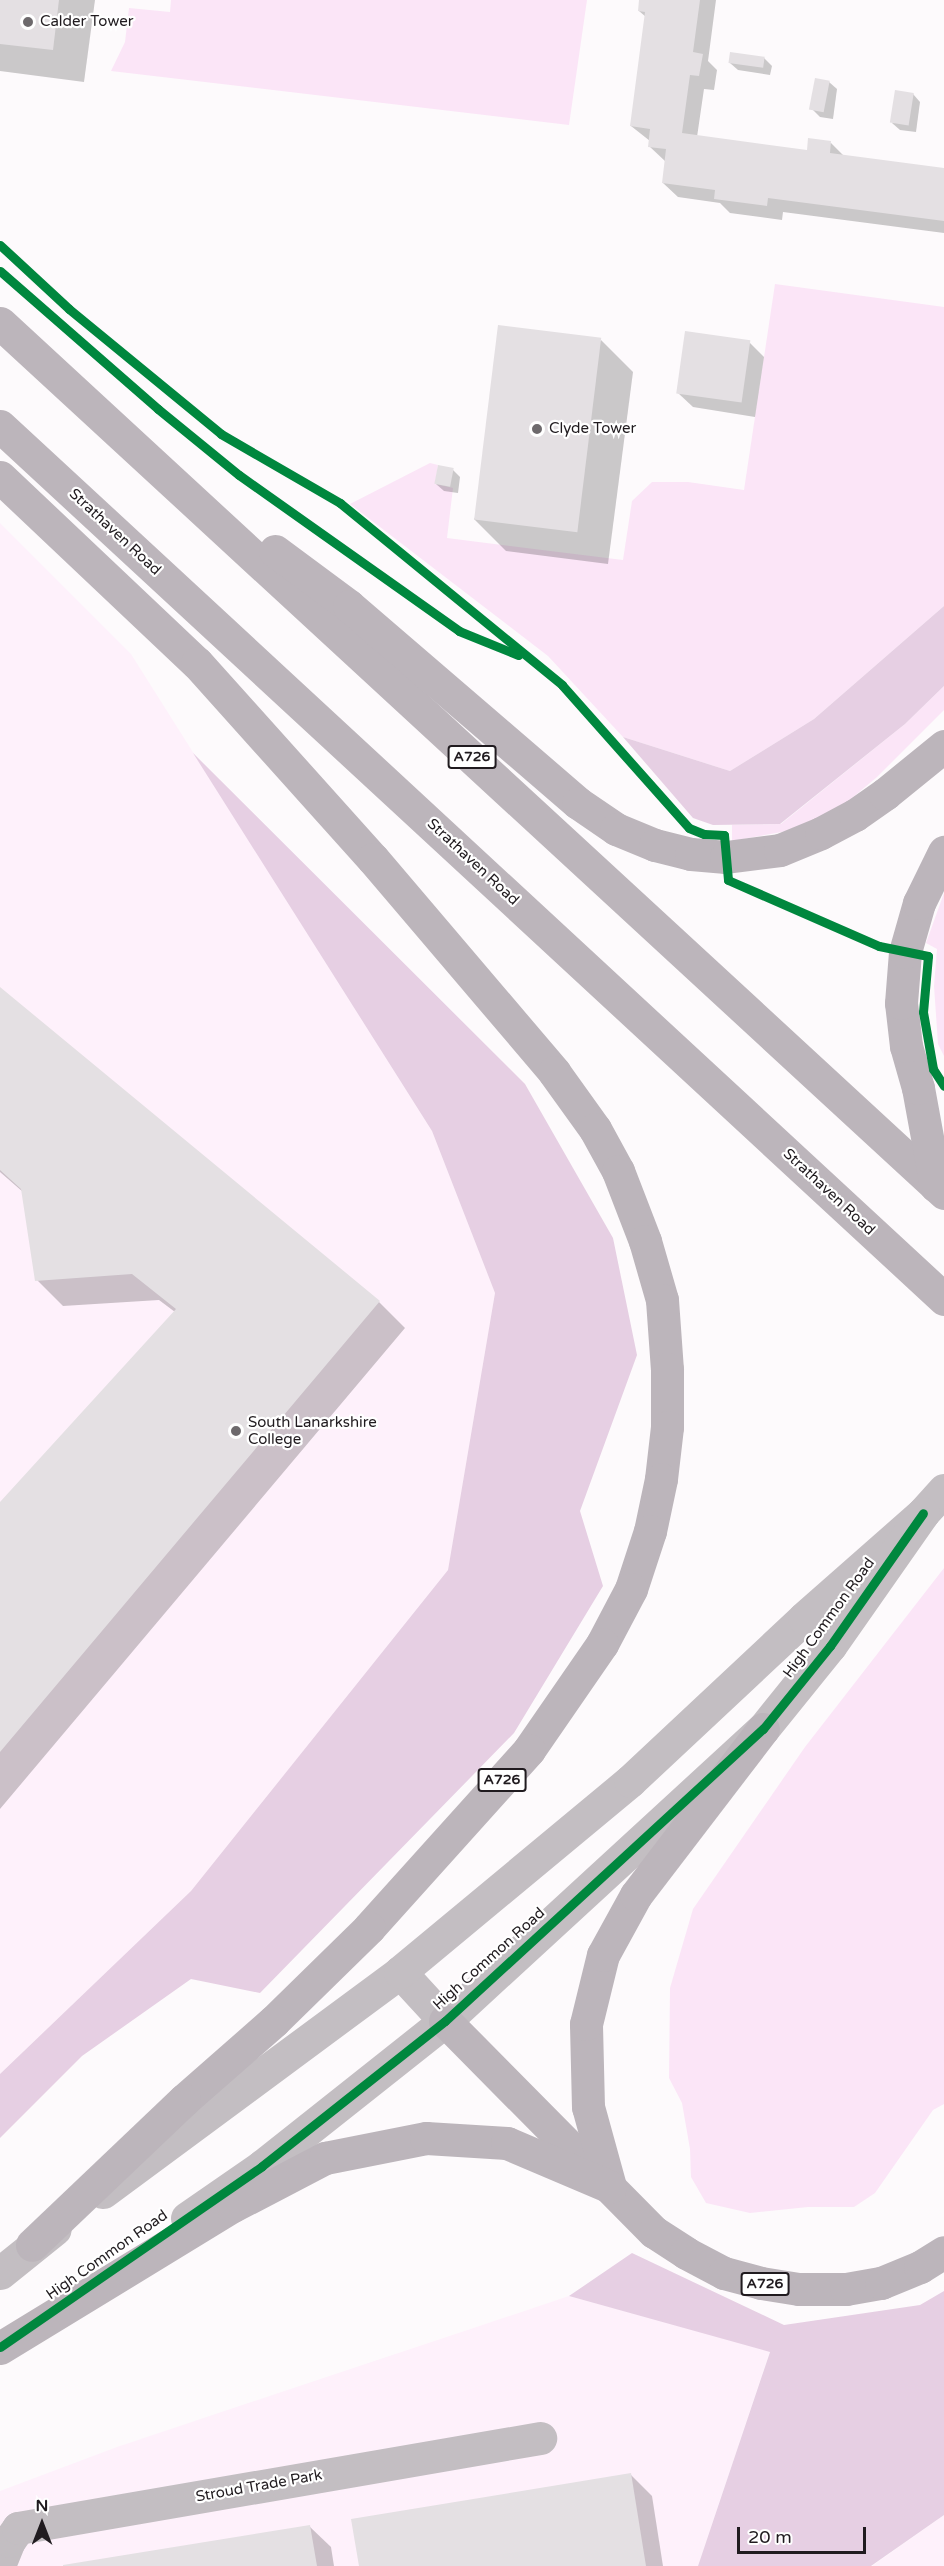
<!DOCTYPE html>
<style>
body{margin:0}
#map{position:relative;width:944px;height:2566px;overflow:hidden;background:#fdfafc;font-family:"Varela Round",sans-serif}
div>[style]{position:absolute}
.built>*{inset:0;background:#fef1fb}
.green>*{inset:0;background:#fbe5f7}
.forest>*{inset:0;background:#e6cfe3}
.shadow>*{inset:0;background:#0003}
.building>*{inset:0;background:#e4e0e3;transform-origin:0 0}
.minor>*{height:33px;margin:-16.5px;padding:0 16.5px;transform-origin:16.5px;border-radius:16.5px;background:#c3bec2}
.major>*{height:33px;margin:-16.5px;padding:0 16.5px;transform-origin:16.5px;border-radius:16.5px;background:#bcb5bb}
.cycleway>*{height:9px;margin:-4.5px;padding:0 4.5px;transform-origin:4.5px;border-radius:4.5px;background:#00873e}
.dots>*{width:16px;height:16px;translate:-50% -50%;box-sizing:border-box;border:3px solid #fff;border-radius:50%}
span{translate:-50% -50%;white-space:nowrap;text-align:center;line-height:1.15;-webkit-text-stroke:4.5px #fff;paint-order:stroke}
.shield-label span{padding:2px 4px;background:#fff;border:2px solid;border-radius:4px;-webkit-text-stroke-width:0}
.shield-label{font-size:14px;color:#201b1f;font-weight:700}
.poi-label{font-size:15px;color:#201b1f}
.left{translate:0 -50%;text-align:left}
.street-label{font-size:15px;color:#201b1f}
.north{position:absolute;left:12px;top:2494px;width:60px;height:60px;-webkit-text-stroke:4px #fff;paint-order:stroke;rotate:0deg;font-size:16px;font-weight:700;line-height:24px;text-align:center;color:#201b1f}
.north::after{content:'';display:block;margin:auto;width:21px;height:27px;background:#201b1f;clip-path:polygon(50% 0,100% 100%,50% 72%,0 100%)}
.scale{position:absolute;left:737px;top:2527px;width:129px;height:27px;box-sizing:border-box;border:3px solid #201b1f;border-top:0;padding-left:8px;font-size:18px;line-height:21px;white-space:nowrap;color:#201b1f;-webkit-text-stroke:4px #fff;paint-order:stroke}
</style>
<div id="map">
<div class="built">
<div style="clip-path:polygon(0 523px,131px 654px,432px 1131px,495px 1293px,448px 1570px,191px 1891px,0 2074px)"></div>
<div style="clip-path:polygon(569px 2296px,770px 2351px,698px 2566px,0 2566px,0 2491px,117px 2447px)"></div>
<div style="clip-path:polygon(944px 2515px,944px 2566px,872px 2566px)"></div>
</div>
<div class="green">
<div style="clip-path:polygon(171px 0,587px 0,569px 125px,111px 71px,125px 42px,129px 8px,170px 12px)"></div>
<div style="clip-path:polygon(775px 284px,944px 307px,944px 606px,814px 719px,730px 771px,623px 737px,548px 656px,350px 504px,430px 463px,438px 465px,435px 484px,453px 488px,447px 538px,623px 560px,632px 501px,652px 482px,688px 482px,744px 490px)"></div>
<div style="clip-path:polygon(944px 686px,944px 710px,877px 777px,839px 809px,787px 831px,732px 841px,732px 825px,781px 824px,905px 724px)"></div>
<div style="clip-path:polygon(944px 893px,944px 1056px,938px 1044px,934px 986px,937px 949px,926px 943px)"></div>
<div style="clip-path:polygon(944px 1568px,944px 2104px,933px 2110px,875px 2193px,854px 2207px,808px 2207px,750px 2213px,706px 2203px,691px 2177px,690px 2149px,682px 2103px,669px 2078px,670px 1988px,693px 1909px,805px 1747px)"></div>
</div>
<div class="forest">
<div style="clip-path:polygon(944px 606px,944px 686px,905px 724px,780px 824px,713px 825px,693px 818px,623px 737px,730px 771px,814px 719px)"></div>
<div style="clip-path:polygon(193px 753px,525px 1084px,613px 1238px,637px 1355px,580px 1511px,603px 1586px,514px 1733px,260px 1993px,191px 1979px,82px 2056px,0 2138px,0 2074px,191px 1891px,448px 1570px,495px 1293px,432px 1131px)"></div>
<div style="clip-path:polygon(632px 2253px,784px 2325px,920px 2305px,944px 2291px,944px 2515px,871px 2566px,698px 2566px,770px 2352px,569px 2296px)"></div>
</div>
<div class="shadow">
<div style="clip-path:polygon(0 0,95px 0,84px 82px,0 71px)"></div>
<div style="clip-path:polygon(641px 0,716px 0,708px 61px,717px 70px,714px 90px,704px 89px,697px 137px,808px 152px,831px 143px,845px 157px,944px 170px,944px 233px,783px 212px,782px 220px,730px 213px,720px 203px,678px 197px,663px 183px,666px 162px,649px 146px,650px 141px,631px 126px,646px 17px,639px 11px)"></div>
<div style="clip-path:polygon(764px 58px,772px 66px,770px 75px,738px 70px,730px 63px)"></div>
<div style="clip-path:polygon(829px 82px,837px 89px,833px 119px,820px 117px,813px 110px)"></div>
<div style="clip-path:polygon(913px 94px,920px 102px,916px 132px,900px 130px,892px 123px)"></div>
<div style="clip-path:polygon(601px 340px,633px 372px,608px 564px,506px 551px,474px 519px)"></div>
<div style="clip-path:polygon(749px 342px,764px 357px,755px 417px,693px 407px,678px 393px)"></div>
<div style="clip-path:polygon(453px 470px,460px 477px,458px 493px,444px 491px,436px 484px)"></div>
<div style="clip-path:polygon(0 989px,379px 1302px,405px 1328px,0 1809px,0 1505px,175px 1312px,159px 1300px,63px 1306px,37px 1280px,23px 1192px,0 1172px)"></div>
<div style="clip-path:polygon(631px 2475px,652px 2496px,663px 2566px,361px 2566px)"></div>
<div style="clip-path:polygon(309px 2526px,331px 2547px,334px 2566px,65px 2566px)"></div>
</div>
<div class="building">
<div style="clip-path:polygon(0 0,59px 0,53px 50px,0 44px)"></div>
<div style="clip-path:polygon(639px 0,700px 0,693px 52px,703px 54px,699px 76px,690px 75px,682px 133px,807px 150px,808px 138px,831px 141px,830px 153px,944px 168px,944px 221px,768px 198px,767px 206px,714px 199px,715px 190px,662px 183px,666px 149px,648px 147px,650px 129px,630px 126px,645px 12px,638px 11px)"></div>
<div style="left:730px;top:52px;width:35px;height:11px;rotate:8deg"></div>
<div style="left:815px;top:78px;width:15px;height:32px;rotate:11deg"></div>
<div style="left:895px;top:90px;width:19px;height:33px;rotate:9deg"></div>
<div style="left:498px;top:325px;width:104px;height:196px;rotate:7deg"></div>
<div style="left:685px;top:331px;width:66px;height:63px;rotate:8deg"></div>
<div style="left:438px;top:465px;width:16px;height:19px;rotate:11deg"></div>
<div style="clip-path:polygon(0 987px,380px 1301px,0 1752px,0 1502px,176px 1309px,132px 1274px,35px 1281px,21px 1189px,0 1170px)"></div>
<div style="clip-path:polygon(631px 2473px,646px 2566px,359px 2566px,351px 2519px)"></div>
<div style="clip-path:polygon(310px 2525px,317px 2566px,63px 2566px,63px 2565px)"></div>
</div>
<div class="minor">
<div style="left:400px;top:1972px;width:67px;rotate:47.4deg"></div>
<div style="left:103px;top:2192px;width:370px;rotate:-36.5deg"></div>
<div style="left:400px;top:1972px;width:299px;rotate:-39.7deg"></div>
<div style="left:630px;top:1781px;width:238px;rotate:-43.1deg"></div>
<div style="left:804px;top:1618px;width:159px;rotate:-41.4deg"></div>
<div style="left:923px;top:1513px;width:31px;rotate:-48deg"></div>
<div style="left:187px;top:2218px;width:91px;rotate:-34.7deg"></div>
<div style="left:262px;top:2166px;width:233px;rotate:-38.4deg"></div>
<div style="left:445px;top:2021px;width:432px;rotate:-42.6deg"></div>
<div style="left:763px;top:1729px;width:107px;rotate:-51.1deg"></div>
<div style="left:830px;top:1646px;width:162px;rotate:-55deg"></div>
<div style="left:0;top:2273px;width:70px;rotate:-38.7deg"></div>
<div style="left:0;top:2563px;width:24px;rotate:-68deg"></div>
<div style="left:9px;top:2541px;width:16px;rotate:-55deg"></div>
<div style="left:18px;top:2528px;width:530px;rotate:-9.78deg"></div>
</div>
<div class="major">
<div style="left:0;top:323px;width:1284px;rotate:42.66deg"></div>
<div style="left:0;top:426px;width:1286px;rotate:42.76deg"></div>
<div style="left:0;top:477px;width:271px;rotate:43.4deg"></div>
<div style="left:197px;top:663px;width:263px;rotate:48.1deg"></div>
<div style="left:373px;top:859px;width:280px;rotate:49.6deg"></div>
<div style="left:554px;top:1072px;width:70px;rotate:54.3deg"></div>
<div style="left:595px;top:1129px;width:48px;rotate:61.3deg"></div>
<div style="left:618px;top:1171px;width:75px;rotate:68.9deg"></div>
<div style="left:645px;top:1241px;width:61px;rotate:73.9deg"></div>
<div style="left:662px;top:1300px;width:69px;rotate:85.9deg"></div>
<div style="left:667px;top:1369px;width:58px;rotate:90deg"></div>
<div style="left:667px;top:1427px;width:52px;rotate:96.6deg"></div>
<div style="left:661px;top:1479px;width:53px;rotate:101.9deg"></div>
<div style="left:650px;top:1531px;width:61px;rotate:108.1deg"></div>
<div style="left:631px;top:1589px;width:62px;rotate:117.8deg"></div>
<div style="left:602px;top:1644px;width:129px;rotate:124.6deg"></div>
<div style="left:529px;top:1750px;width:239px;rotate:132deg"></div>
<div style="left:369px;top:1928px;width:133px;rotate:135.6deg"></div>
<div style="left:274px;top:2021px;width:120px;rotate:138.7deg"></div>
<div style="left:184px;top:2100px;width:210px;rotate:136.4deg"></div>
<div style="left:275px;top:551px;width:92px;rotate:36.6deg"></div>
<div style="left:349px;top:606px;width:302px;rotate:40.7deg"></div>
<div style="left:578px;top:803px;width:46px;rotate:34.4deg"></div>
<div style="left:616px;top:829px;width:42px;rotate:22.3deg"></div>
<div style="left:655px;top:845px;width:37px;rotate:14deg"></div>
<div style="left:691px;top:854px;width:35px;rotate:5deg"></div>
<div style="left:726px;top:857px;width:54px;rotate:-7.4deg"></div>
<div style="left:780px;top:850px;width:44px;rotate:-22.5deg"></div>
<div style="left:821px;top:833px;width:38px;rotate:-28deg"></div>
<div style="left:855px;top:815px;width:37px;rotate:-35deg"></div>
<div style="left:885px;top:794px;width:76px;rotate:-39.1deg"></div>
<div style="left:936px;top:1186px;width:100px;rotate:-100.4deg"></div>
<div style="left:918px;top:1088px;width:44px;rotate:-105.9deg"></div>
<div style="left:906px;top:1046px;width:43px;rotate:-96.6deg"></div>
<div style="left:901px;top:1003px;width:51px;rotate:-85.5deg"></div>
<div style="left:905px;top:952px;width:51px;rotate:-74.1deg"></div>
<div style="left:919px;top:903px;width:57px;rotate:-63.9deg"></div>
<div style="left:445px;top:2021px;width:297px;rotate:45.3deg"></div>
<div style="left:654px;top:2232px;width:38px;rotate:33deg"></div>
<div style="left:686px;top:2253px;width:43px;rotate:27.8deg"></div>
<div style="left:724px;top:2273px;width:38px;rotate:15deg"></div>
<div style="left:761px;top:2283px;width:38px;rotate:9deg"></div>
<div style="left:799px;top:2289px;width:47px"></div>
<div style="left:846px;top:2289px;width:36px;rotate:-10deg"></div>
<div style="left:881px;top:2283px;width:42px;rotate:-22.3deg"></div>
<div style="left:920px;top:2267px;width:28px;rotate:-32deg"></div>
<div style="left:609px;top:2183px;width:79px;rotate:-105.4deg"></div>
<div style="left:588px;top:2107px;width:83px;rotate:-91.4deg"></div>
<div style="left:586px;top:2024px;width:71px;rotate:-76.2deg"></div>
<div style="left:603px;top:1955px;width:68px;rotate:-61.2deg"></div>
<div style="left:636px;top:1895px;width:209px;rotate:-52.6deg"></div>
<div style="left:0;top:2348px;width:273px;rotate:-31.4deg"></div>
<div style="left:233px;top:2206px;width:104px;rotate:-27.6deg"></div>
<div style="left:325px;top:2158px;width:103px;rotate:-11.2deg"></div>
<div style="left:426px;top:2138px;width:81px;rotate:3.5deg"></div>
<div style="left:507px;top:2143px;width:112px;rotate:23.1deg"></div>
</div>
<div class="cycleway">
<div style="left:0;top:245px;width:94px;rotate:42.8deg"></div>
<div style="left:69px;top:309px;width:197px;rotate:39.4deg"></div>
<div style="left:221px;top:434px;width:138px;rotate:30.1deg"></div>
<div style="left:340px;top:503px;width:287px;rotate:39.3deg"></div>
<div style="left:562px;top:685px;width:191px;rotate:48.4deg"></div>
<div style="left:689px;top:828px;width:16px;rotate:22deg"></div>
<div style="left:704px;top:834px;width:20px;rotate:3deg"></div>
<div style="left:724px;top:835px;width:45px;rotate:84.9deg"></div>
<div style="left:728px;top:880px;width:165px;rotate:23.6deg"></div>
<div style="left:879px;top:946px;width:50px;rotate:11.5deg"></div>
<div style="left:928px;top:956px;width:56px;rotate:95.1deg"></div>
<div style="left:923px;top:1012px;width:58px;rotate:80deg"></div>
<div style="left:933px;top:1069px;width:20px;rotate:57deg"></div>
<div style="left:0;top:271px;width:210px;rotate:41.1deg"></div>
<div style="left:158px;top:409px;width:104px;rotate:39.2deg"></div>
<div style="left:239px;top:475px;width:270px;rotate:35.3deg"></div>
<div style="left:459px;top:631px;width:64px;rotate:22.1deg"></div>
<div style="left:0;top:2347px;width:318px;rotate:-34.6deg"></div>
<div style="left:262px;top:2166px;width:233px;rotate:-38.4deg"></div>
<div style="left:445px;top:2021px;width:432px;rotate:-42.6deg"></div>
<div style="left:763px;top:1729px;width:107px;rotate:-51.1deg"></div>
<div style="left:830px;top:1646px;width:162px;rotate:-55deg"></div>
</div>
<div class="dots">
<div style="left:28px;top:22px;background:#6d696c"></div>
<div style="left:537px;top:429px;background:#6d696c"></div>
<div style="left:236px;top:1431px;background:#6d696c"></div>
</div>
<div class="shield-label">
<span style="left:472px;top:757px">A726</span>
<span style="left:502px;top:1780px">A726</span>
<span style="left:765px;top:2284px">A726</span>
</div>
<div class="poi-label">
<span class="left" style="left:40px;top:22px">Calder Tower</span>
<span class="left" style="left:549px;top:429px">Clyde Tower</span>
<span class="left" style="left:248px;top:1431px">South Lanarkshire<br>College</span>
</div>
<div class="street-label">
<span style="left:115px;top:532px;rotate:43deg">Strathaven Road</span>
<span style="left:473px;top:862px;rotate:43deg">Strathaven Road</span>
<span style="left:829px;top:1192px;rotate:43deg">Strathaven Road</span>
<span style="left:829px;top:1618px;rotate:-54deg">High Common Road</span>
<span style="left:489px;top:1959px;rotate:-42deg">High Common Road</span>
<span style="left:107px;top:2255px;rotate:-35deg">High Common Road</span>
<span style="left:259px;top:2486px;rotate:-10deg">Stroud Trade Park</span>
</div>
<div class="north">N</div>
<div class="scale">20 m</div>
</div>
